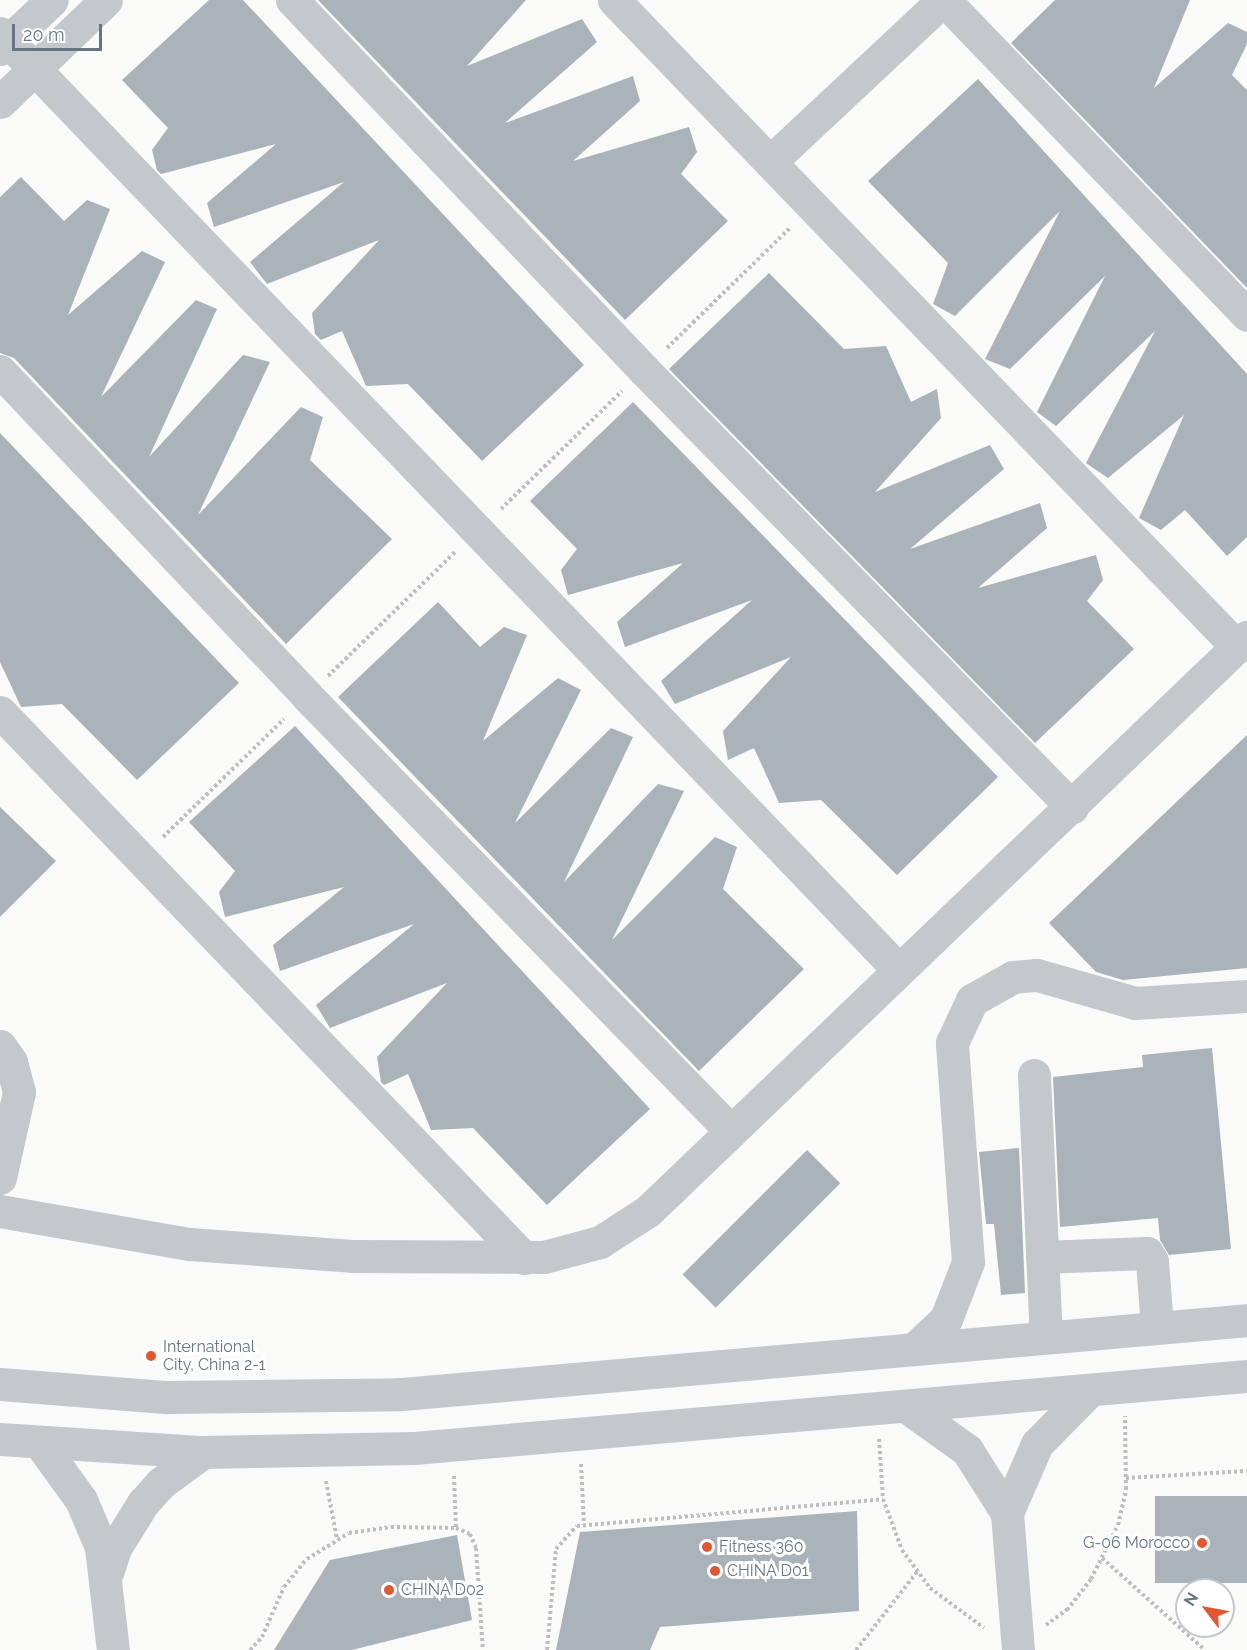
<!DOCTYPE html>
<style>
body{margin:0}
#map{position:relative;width:1247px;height:1650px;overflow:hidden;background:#fafaf8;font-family:Raleway,sans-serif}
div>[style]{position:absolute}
.building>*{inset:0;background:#aab3b9;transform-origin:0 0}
.path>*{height:4px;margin-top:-2px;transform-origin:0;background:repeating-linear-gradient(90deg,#bbbfc2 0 3px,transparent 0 6px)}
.minor>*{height:33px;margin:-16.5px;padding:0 16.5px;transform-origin:16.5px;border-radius:16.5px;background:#c3c8cc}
.dots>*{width:16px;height:16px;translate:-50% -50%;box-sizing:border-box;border:3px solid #fff;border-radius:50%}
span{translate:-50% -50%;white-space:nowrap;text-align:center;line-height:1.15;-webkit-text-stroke:6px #fff;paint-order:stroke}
.poi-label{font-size:16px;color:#657683}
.left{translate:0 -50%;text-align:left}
.right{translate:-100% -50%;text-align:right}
.north{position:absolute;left:1175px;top:1578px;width:60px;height:60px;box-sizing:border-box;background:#fff;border:2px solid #c1c8cd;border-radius:50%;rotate:302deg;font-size:16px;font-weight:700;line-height:24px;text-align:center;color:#657683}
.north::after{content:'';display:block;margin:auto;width:21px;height:27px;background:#e4572e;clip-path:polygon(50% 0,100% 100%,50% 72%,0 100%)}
.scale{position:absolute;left:12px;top:24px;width:90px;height:27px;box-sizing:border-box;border:3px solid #657683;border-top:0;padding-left:8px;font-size:18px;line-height:21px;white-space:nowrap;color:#657683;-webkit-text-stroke:4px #fff;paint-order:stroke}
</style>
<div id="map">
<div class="building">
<div style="clip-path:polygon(209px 0,243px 0,584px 365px,482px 461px,408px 384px,366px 386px,342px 331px,321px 340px,315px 334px,312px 313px,379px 240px,267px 284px,250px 262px,344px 182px,214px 227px,207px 203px,276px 144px,161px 174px,157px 170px,152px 150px,168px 128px,122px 80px)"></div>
<div style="clip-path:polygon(318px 0,526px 0,467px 66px,582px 19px,597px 42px,505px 123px,633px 76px,640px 101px,573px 161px,689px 127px,697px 152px,681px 174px,728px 221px,625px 320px)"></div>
<div style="clip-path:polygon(1055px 0,1190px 0,1154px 88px,1228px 23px,1247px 32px,1247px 44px,1232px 75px,1247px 90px,1247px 288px,1011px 43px)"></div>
<div style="clip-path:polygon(978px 79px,1247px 374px,1247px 537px,1227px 556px,1185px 510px,1161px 530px,1139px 518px,1184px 415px,1108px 478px,1086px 463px,1155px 331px,1056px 426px,1037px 412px,1105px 276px,1010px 369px,985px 359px,1060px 211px,955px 316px,933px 304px,948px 263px,868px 181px)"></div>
<div style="clip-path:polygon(21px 177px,64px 221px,87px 200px,110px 209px,68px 315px,142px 251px,165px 262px,101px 397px,196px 300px,217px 309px,149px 457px,243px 355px,270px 362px,198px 515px,301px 407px,323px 417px,310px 460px,392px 539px,286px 644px,14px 358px,0 353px,0 197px)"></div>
<div style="clip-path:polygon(769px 273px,844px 349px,886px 346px,911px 402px,937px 389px,941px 418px,875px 492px,990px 445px,1004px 469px,910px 549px,1040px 503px,1047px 528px,978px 588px,1096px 555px,1103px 580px,1087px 601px,1134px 649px,1035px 743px,669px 369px)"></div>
<div style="clip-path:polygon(633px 402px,998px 777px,897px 875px,821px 800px,779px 803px,754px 748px,728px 760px,723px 731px,791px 657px,675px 704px,661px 681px,752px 600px,625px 647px,617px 622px,683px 563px,568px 595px,561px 570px,577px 549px,530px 501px)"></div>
<div style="clip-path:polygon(0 433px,239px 683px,137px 780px,62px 704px,21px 707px,0 662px)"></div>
<div style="clip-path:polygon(438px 602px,480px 647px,504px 627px,527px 635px,483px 741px,558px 678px,581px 690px,515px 823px,611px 728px,633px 737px,564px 882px,658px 784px,684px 791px,612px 940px,715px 837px,737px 847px,723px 889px,804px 969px,699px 1071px,338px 697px)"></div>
<div style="clip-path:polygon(295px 726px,650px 1109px,547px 1205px,473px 1128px,431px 1130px,408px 1074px,384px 1085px,381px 1082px,377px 1057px,447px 983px,330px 1028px,316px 1005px,414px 924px,280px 971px,273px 945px,344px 887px,225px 917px,219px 892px,235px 871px,189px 822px)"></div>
<div style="clip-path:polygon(1247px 735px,1247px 968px,1123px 980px,1096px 972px,1049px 923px)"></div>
<div style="clip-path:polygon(0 807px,56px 861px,0 917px)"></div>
<div style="clip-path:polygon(1212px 1048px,1231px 1249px,1169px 1255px,1160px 1240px,1158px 1218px,1060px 1227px,1053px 1077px,1143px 1067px,1142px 1055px)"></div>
<div style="clip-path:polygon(1019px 1148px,1025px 1293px,1001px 1295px,994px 1224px,986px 1224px,979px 1152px)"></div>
<div style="left:807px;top:1150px;width:47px;height:176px;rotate:45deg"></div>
<div style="left:1247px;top:1496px;width:87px;height:92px;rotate:90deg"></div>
<div style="clip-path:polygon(857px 1511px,859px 1611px,660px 1627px,650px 1650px,556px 1650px,580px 1532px)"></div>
<div style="clip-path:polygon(457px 1535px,472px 1620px,352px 1650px,274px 1650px,330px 1560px)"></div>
</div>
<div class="path">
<div style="left:667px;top:348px;width:172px;rotate:-44.3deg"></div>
<div style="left:501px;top:509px;width:169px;rotate:-44.3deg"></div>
<div style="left:328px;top:676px;width:179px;rotate:-44.3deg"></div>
<div style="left:163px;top:837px;width:169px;rotate:-44.3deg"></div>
<div style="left:879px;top:1439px;width:60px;rotate:86.2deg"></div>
<div style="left:883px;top:1499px;width:54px;rotate:69.6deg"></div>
<div style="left:902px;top:1550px;width:47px;rotate:53.6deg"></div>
<div style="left:930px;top:1588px;width:67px;rotate:36.5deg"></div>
<div style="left:581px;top:1464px;width:61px;rotate:87.2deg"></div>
<div style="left:454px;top:1476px;width:52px;rotate:87.8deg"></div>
<div style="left:1126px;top:1478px;width:121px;rotate:-3.3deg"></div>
<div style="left:326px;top:1481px;width:59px;rotate:79.3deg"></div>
<div style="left:1102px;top:1558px;width:138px;rotate:41.8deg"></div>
<div style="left:1046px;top:1625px;width:26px;rotate:-36deg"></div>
<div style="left:1067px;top:1610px;width:39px;rotate:-52deg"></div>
<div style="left:1091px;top:1579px;width:60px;rotate:-63.4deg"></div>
<div style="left:1118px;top:1525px;width:37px;rotate:-77deg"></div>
<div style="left:1126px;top:1489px;width:73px;rotate:-90.8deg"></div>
<div style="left:250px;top:1650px;width:18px;rotate:-47deg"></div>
<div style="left:262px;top:1637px;width:55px;rotate:-66.3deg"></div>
<div style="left:284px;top:1587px;width:36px;rotate:-51deg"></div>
<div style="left:307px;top:1559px;width:49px;rotate:-31.8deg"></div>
<div style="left:349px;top:1533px;width:42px;rotate:-8.1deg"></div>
<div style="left:391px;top:1527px;width:65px;rotate:0.9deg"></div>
<div style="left:456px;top:1528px;width:15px;rotate:23deg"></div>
<div style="left:470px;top:1534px;width:15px;rotate:67deg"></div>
<div style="left:476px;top:1548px;width:102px;rotate:86.1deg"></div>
<div style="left:547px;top:1650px;width:101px;rotate:-84.9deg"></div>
<div style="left:556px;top:1549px;width:31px;rotate:-48deg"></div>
<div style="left:577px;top:1526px;width:307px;rotate:-5deg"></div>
<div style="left:856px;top:1650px;width:99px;rotate:-52deg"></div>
</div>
<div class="minor">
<div style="left:292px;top:0;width:511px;rotate:46.43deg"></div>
<div style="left:644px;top:370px;width:612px;rotate:45.6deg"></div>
<div style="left:614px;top:0;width:898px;rotate:46.08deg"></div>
<div style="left:944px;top:0;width:437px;rotate:46.1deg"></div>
<div style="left:0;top:33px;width:1297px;rotate:46.19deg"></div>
<div style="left:0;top:49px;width:71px;rotate:-43.3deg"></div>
<div style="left:0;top:102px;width:147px;rotate:-43.9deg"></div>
<div style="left:770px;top:162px;width:237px;rotate:-43.1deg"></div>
<div style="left:0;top:371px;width:447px;rotate:46.6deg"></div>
<div style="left:307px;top:696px;width:607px;rotate:45.73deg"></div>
<div style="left:0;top:712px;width:757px;rotate:46.18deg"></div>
<div style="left:0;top:1046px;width:19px;rotate:55deg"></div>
<div style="left:11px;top:1062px;width:31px;rotate:75deg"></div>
<div style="left:19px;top:1092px;width:88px;rotate:102.5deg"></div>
<div style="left:1034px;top:1075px;width:261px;rotate:87.4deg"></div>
<div style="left:0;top:1211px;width:193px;rotate:9.9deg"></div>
<div style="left:190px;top:1244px;width:162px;rotate:4.2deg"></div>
<div style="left:352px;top:1256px;width:192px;rotate:0.3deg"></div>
<div style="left:544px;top:1257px;width:58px;rotate:-15deg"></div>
<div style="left:600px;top:1242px;width:57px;rotate:-32.9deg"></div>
<div style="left:648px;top:1211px;width:830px;rotate:-43.78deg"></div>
<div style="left:1042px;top:1257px;width:105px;rotate:-2.2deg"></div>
<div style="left:1147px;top:1253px;width:9px;rotate:58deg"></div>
<div style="left:1152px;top:1261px;width:67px;rotate:85.7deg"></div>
<div style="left:916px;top:1347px;width:41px;rotate:-43deg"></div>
<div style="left:946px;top:1319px;width:61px;rotate:-68.9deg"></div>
<div style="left:968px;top:1262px;width:220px;rotate:-94.2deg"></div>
<div style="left:952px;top:1043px;width:47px;rotate:-65.1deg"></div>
<div style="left:972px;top:1000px;width:47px;rotate:-29.3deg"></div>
<div style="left:1013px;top:977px;width:24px;rotate:-5deg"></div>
<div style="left:1037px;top:975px;width:102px;rotate:15.9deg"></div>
<div style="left:1135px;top:1003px;width:112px;rotate:-3.6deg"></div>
<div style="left:0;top:1384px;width:168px;rotate:4.5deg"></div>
<div style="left:167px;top:1397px;width:235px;rotate:-0.7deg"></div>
<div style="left:402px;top:1394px;width:848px;rotate:-5deg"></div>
<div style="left:907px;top:1407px;width:74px;rotate:35.6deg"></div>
<div style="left:967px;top:1450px;width:75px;rotate:57.6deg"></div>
<div style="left:0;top:1439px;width:203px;rotate:3.7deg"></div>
<div style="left:203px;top:1452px;width:211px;rotate:-1.1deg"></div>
<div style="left:414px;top:1448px;width:836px;rotate:-4.94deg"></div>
<div style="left:40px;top:1443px;width:70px;rotate:54.3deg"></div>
<div style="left:81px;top:1500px;width:51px;rotate:66.9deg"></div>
<div style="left:101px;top:1547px;width:104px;rotate:83.4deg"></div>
<div style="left:107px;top:1573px;width:26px;rotate:-72deg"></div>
<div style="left:115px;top:1548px;width:53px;rotate:-58.1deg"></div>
<div style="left:143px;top:1503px;width:27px;rotate:-48deg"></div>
<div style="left:161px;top:1483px;width:52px;rotate:-36.4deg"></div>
<div style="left:1018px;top:1650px;width:137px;rotate:-94.6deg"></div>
<div style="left:1007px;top:1513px;width:75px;rotate:-66.5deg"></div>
<div style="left:1037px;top:1444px;width:74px;rotate:-45.5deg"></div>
</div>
<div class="dots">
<div style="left:151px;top:1356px;background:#e4572e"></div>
<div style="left:1202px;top:1543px;background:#e4572e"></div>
<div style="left:707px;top:1547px;background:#e4572e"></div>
<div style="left:715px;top:1571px;background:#e4572e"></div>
<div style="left:389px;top:1590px;background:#e4572e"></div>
</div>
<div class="poi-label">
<span class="left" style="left:163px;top:1356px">International<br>City, China 2-1</span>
<span class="right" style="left:1190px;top:1543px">G-06 Morocco</span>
<span class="left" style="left:719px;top:1547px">Fitness 360</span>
<span class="left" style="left:727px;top:1571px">CHINA D01</span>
<span class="left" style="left:401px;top:1590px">CHINA D02</span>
</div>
<div class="north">N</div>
<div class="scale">20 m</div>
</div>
